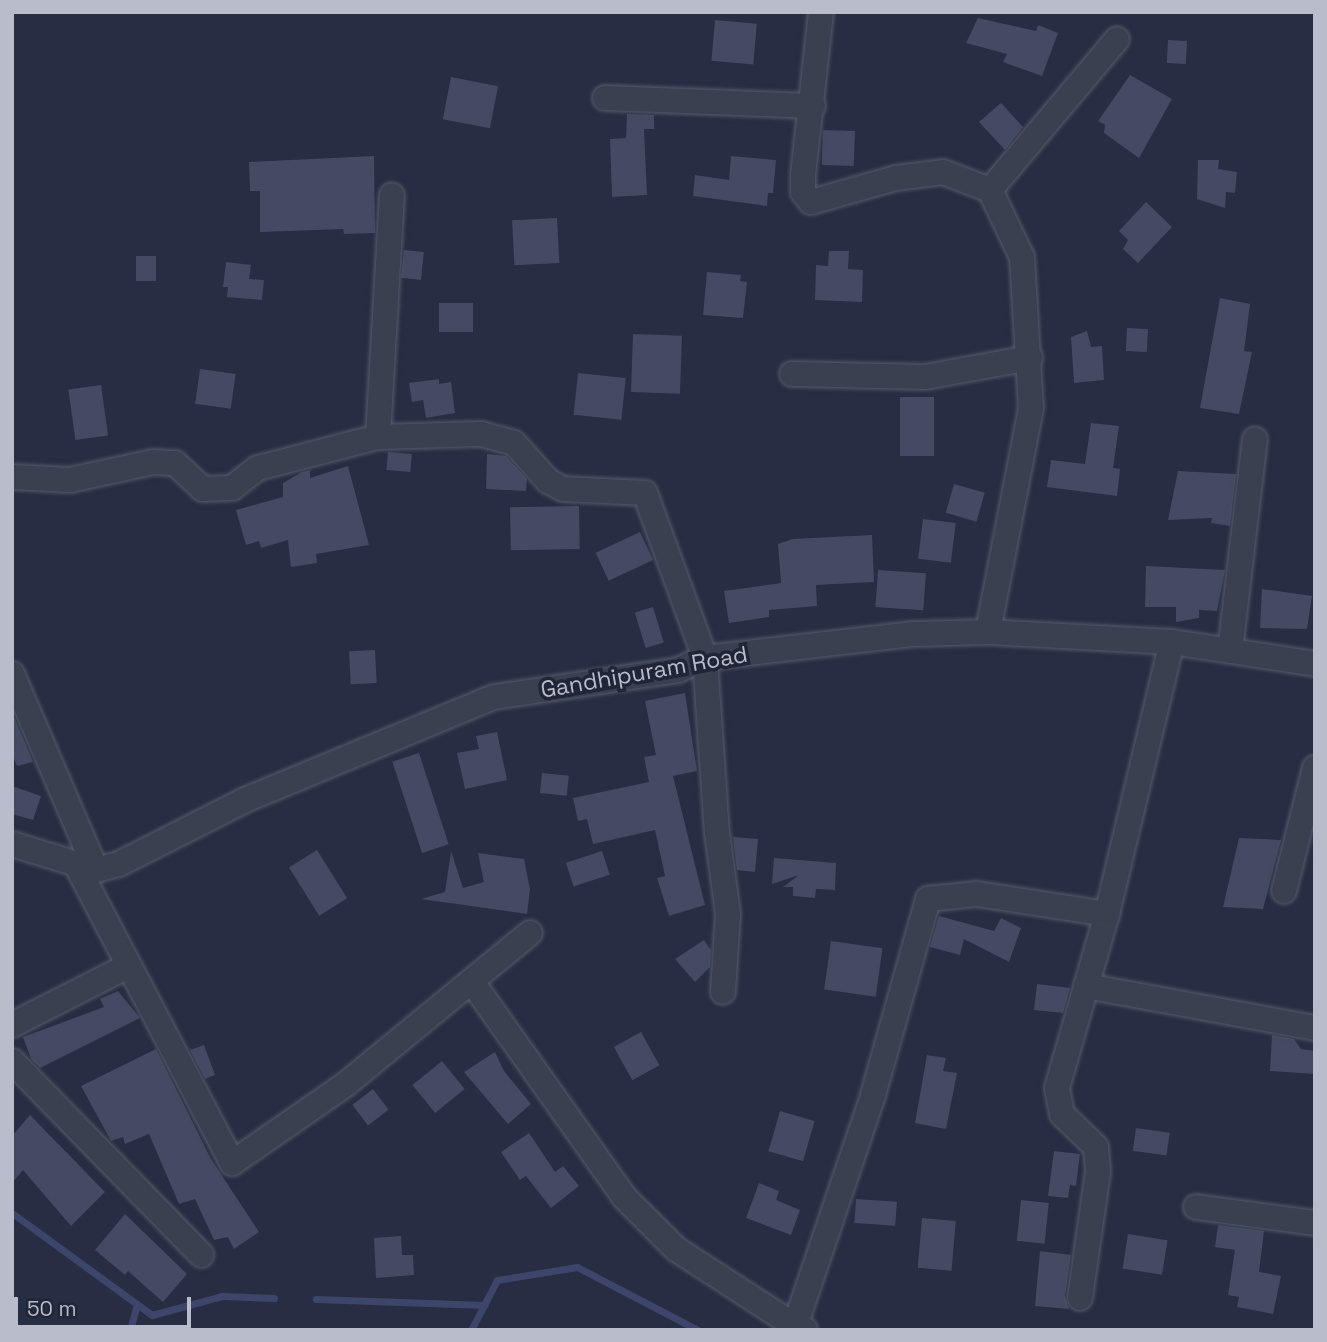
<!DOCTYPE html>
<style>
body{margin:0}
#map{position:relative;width:1327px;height:1342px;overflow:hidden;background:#272d42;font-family:"Space Grotesk",sans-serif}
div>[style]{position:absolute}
.stream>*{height:7px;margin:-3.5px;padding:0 3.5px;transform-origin:3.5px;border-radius:3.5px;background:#3d466a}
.building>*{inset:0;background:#434a62;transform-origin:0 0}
.roads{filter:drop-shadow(0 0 2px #565b6c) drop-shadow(0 0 2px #565b6c)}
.minor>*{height:24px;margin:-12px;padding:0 12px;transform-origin:12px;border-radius:12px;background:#3b4051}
span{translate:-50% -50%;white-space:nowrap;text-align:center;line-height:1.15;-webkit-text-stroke:7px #202537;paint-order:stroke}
.street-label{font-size:23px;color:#b8bccb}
.frame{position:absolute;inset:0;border:14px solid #b8bccb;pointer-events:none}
.scale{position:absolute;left:14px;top:1297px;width:177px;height:32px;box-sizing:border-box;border:4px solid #b8bccb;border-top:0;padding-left:9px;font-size:21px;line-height:24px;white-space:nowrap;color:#b8bccb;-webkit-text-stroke:5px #202537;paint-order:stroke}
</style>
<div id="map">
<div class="stream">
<div style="left:12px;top:1213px;width:173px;rotate:36.1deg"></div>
<div style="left:152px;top:1315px;width:73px;rotate:-15.2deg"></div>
<div style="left:222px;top:1296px;width:52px;rotate:2.2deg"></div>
<div style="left:316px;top:1299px;width:169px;rotate:2deg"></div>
<div style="left:130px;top:1330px;width:24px;rotate:-75deg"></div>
<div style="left:471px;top:1330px;width:56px;rotate:-62.5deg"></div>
<div style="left:497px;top:1280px;width:81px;rotate:-9.2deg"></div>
<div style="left:577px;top:1267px;width:136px;rotate:27.5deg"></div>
</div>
<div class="building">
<div style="clip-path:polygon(978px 18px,1036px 31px,1038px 25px,1058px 33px,1042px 76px,1003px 62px,1007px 54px,966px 43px)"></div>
<div style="left:715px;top:20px;width:42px;height:41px;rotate:5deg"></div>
<div style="left:1168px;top:40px;width:19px;height:23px;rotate:3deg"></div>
<div style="clip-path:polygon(1130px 75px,1172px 99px,1139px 158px,1104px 133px,1105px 125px,1098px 121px)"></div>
<div style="left:451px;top:77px;width:48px;height:43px;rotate:11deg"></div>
<div style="clip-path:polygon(1001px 103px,1023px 127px,1005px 150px,979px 122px)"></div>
<div style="clip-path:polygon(627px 114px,654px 115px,654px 129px,644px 129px,647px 195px,612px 197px,610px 139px,626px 138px)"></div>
<div style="left:823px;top:130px;width:32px;height:35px;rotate:2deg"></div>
<div style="clip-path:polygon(374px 156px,375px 233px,344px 234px,343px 229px,260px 232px,260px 191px,250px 191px,249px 162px)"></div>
<div style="clip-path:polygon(731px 156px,776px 160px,773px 193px,768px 193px,767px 206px,693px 196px,695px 175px,729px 180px)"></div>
<div style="clip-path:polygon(1198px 160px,1219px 160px,1218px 169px,1237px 172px,1235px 193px,1226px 192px,1225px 208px,1197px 199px)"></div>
<div style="clip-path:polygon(1146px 202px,1172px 227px,1138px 263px,1123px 249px,1128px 240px,1119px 231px)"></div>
<div style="left:557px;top:218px;width:45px;height:45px;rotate:87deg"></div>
<div style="left:404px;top:250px;width:20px;height:28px;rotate:6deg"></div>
<div style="clip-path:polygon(829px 251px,849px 251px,848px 269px,863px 270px,862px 302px,815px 300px,816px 265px,828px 266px)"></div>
<div style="left:136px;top:256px;width:20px;height:25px"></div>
<div style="clip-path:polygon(226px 262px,251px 265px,249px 279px,264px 280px,262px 300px,227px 297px,228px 287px,223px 287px)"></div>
<div style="clip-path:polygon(707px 272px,741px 275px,740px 281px,747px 282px,743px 318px,703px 315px)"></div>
<div style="clip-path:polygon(1220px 298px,1250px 304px,1244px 351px,1252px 352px,1239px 414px,1200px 408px)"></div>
<div style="left:439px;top:303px;width:34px;height:29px"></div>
<div style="left:1127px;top:328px;width:21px;height:23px;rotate:3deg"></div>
<div style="clip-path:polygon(1087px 331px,1091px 347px,1102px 346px,1104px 380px,1074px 383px,1071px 337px)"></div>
<div style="left:633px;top:334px;width:49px;height:58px;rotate:2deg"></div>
<div style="left:200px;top:369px;width:36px;height:35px;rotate:8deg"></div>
<div style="left:578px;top:373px;width:48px;height:42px;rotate:6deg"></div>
<div style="clip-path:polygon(439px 379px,439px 384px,451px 382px,455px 413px,426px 418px,423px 400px,412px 402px,409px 383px)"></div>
<div style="left:101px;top:385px;width:51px;height:33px;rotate:82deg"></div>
<div style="left:900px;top:397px;width:34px;height:59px"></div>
<div style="clip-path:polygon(1091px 423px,1119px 426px,1113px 468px,1120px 469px,1117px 496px,1047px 487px,1051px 460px,1085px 464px)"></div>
<div style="left:388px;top:452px;width:24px;height:18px;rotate:5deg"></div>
<div style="clip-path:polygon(487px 454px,506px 456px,527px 479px,526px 491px,486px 489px)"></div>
<div style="clip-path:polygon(348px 466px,369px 545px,316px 554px,317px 563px,291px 567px,288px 540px,261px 548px,259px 541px,246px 545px,236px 510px,283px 497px,283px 483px,302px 472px,310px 470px,310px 478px)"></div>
<div style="clip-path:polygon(1178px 471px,1236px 474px,1230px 526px,1211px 523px,1212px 518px,1168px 520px)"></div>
<div style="left:954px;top:484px;width:32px;height:30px;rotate:16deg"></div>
<div style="left:579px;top:506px;width:43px;height:69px;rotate:89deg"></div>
<div style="left:923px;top:519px;width:33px;height:40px;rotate:7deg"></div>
<div style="left:640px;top:532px;width:31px;height:49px;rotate:65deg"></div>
<div style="clip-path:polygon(872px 535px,874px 582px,816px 585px,817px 606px,769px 610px,769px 617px,729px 623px,724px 591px,781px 583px,778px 544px,793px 539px)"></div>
<div style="clip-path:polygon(1146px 566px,1225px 570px,1217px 611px,1199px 610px,1199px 618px,1176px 622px,1176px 607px,1145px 607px)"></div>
<div style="left:878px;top:570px;width:48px;height:37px;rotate:4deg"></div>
<div style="clip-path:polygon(1262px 589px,1312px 596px,1307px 629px,1260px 628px)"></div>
<div style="left:653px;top:607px;width:37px;height:19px;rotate:73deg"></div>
<div style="left:375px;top:650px;width:33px;height:26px;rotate:87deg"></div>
<div style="clip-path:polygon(685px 693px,697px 771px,673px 776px,705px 905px,669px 916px,657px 878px,665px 876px,655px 830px,593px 844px,587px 819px,578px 821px,573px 798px,649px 782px,644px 757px,656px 755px,645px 701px)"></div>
<div style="clip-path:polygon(12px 712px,33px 762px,17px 766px,12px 754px)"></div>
<div style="clip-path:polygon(497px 732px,507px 780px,465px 789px,457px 753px,479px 749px,476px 736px)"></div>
<div style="left:419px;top:753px;width:96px;height:28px;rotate:72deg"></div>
<div style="left:542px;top:773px;width:27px;height:20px;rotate:6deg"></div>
<div style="clip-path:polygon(12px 786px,41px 796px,33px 820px,12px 814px)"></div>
<div style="clip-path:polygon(733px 837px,758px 839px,755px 872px,737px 870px)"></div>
<div style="clip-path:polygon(1239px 838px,1281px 840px,1263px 909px,1223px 907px)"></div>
<div style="left:317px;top:850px;width:57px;height:33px;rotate:58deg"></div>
<div style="clip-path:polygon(451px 851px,463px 888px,484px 882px,478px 853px,524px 859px,530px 889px,527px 914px,421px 899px,445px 892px)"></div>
<div style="left:602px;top:851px;width:25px;height:38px;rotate:72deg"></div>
<div style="clip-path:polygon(774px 858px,836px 863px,835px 890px,816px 889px,815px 898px,793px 896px,793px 887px,783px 887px,799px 875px,772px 884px)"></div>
<div style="clip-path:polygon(939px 916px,994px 931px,1001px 918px,1021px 928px,1009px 962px,964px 939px,960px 955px,930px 947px)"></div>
<div style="clip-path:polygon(704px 940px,711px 950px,710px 967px,695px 982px,675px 959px)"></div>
<div style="left:831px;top:941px;width:52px;height:49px;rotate:8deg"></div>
<div style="clip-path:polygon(1037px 984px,1070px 988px,1063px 1013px,1034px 1010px)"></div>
<div style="clip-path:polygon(118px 991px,140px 1018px,40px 1068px,31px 1059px,23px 1037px,104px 1007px,100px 999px)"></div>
<div style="left:641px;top:1032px;width:38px;height:31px;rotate:61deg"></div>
<div style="clip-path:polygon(1272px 1035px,1294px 1039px,1301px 1049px,1315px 1051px,1315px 1074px,1270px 1071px)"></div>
<div style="clip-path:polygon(204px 1045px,215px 1075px,205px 1079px,190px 1050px)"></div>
<div style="clip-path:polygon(156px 1049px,211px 1159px,259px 1232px,234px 1249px,228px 1237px,214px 1240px,195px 1199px,179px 1204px,149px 1134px,125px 1144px,123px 1137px,111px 1141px,81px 1086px)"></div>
<div style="clip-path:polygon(495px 1052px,504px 1071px,531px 1104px,508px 1124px,464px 1072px)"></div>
<div style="clip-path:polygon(927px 1055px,946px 1058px,943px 1071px,957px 1073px,946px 1129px,915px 1123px)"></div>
<div style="left:442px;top:1061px;width:36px;height:38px;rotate:51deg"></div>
<div style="left:373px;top:1089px;width:26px;height:26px;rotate:53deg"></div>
<div style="left:780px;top:1111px;width:36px;height:42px;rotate:16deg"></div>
<div style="clip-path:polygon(30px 1115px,105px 1192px,71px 1226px,23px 1170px,12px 1183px,12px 1136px)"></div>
<div style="left:1136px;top:1128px;width:34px;height:23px;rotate:8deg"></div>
<div style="clip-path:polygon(529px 1133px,555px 1172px,563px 1166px,579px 1186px,551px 1208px,526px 1176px,520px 1180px,501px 1152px)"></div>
<div style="clip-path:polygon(1054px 1151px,1080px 1154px,1076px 1186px,1070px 1185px,1068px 1198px,1048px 1196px)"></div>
<div style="clip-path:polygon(759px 1183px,779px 1191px,776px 1200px,800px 1210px,791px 1235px,746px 1218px)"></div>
<div style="left:856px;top:1199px;width:41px;height:24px;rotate:4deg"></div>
<div style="left:1021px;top:1200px;width:28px;height:41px;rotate:6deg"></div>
<div style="clip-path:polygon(125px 1214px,187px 1274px,163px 1302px,128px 1271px,125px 1275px,95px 1250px)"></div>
<div style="left:922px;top:1218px;width:34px;height:50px;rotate:5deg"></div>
<div style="clip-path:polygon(1218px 1225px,1264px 1231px,1259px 1272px,1281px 1276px,1273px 1314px,1237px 1307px,1239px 1297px,1228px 1295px,1235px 1250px,1215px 1247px)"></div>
<div style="left:1128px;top:1234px;width:40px;height:35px;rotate:9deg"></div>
<div style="clip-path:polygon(401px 1236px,402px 1255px,413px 1255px,414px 1275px,376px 1278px,374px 1238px)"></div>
<div style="clip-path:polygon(1040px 1251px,1071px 1255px,1065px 1296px,1069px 1309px,1035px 1306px)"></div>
</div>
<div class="roads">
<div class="minor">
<div style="left:821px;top:12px;width:163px;rotate:96.3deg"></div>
<div style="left:803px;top:174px;width:18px;rotate:90deg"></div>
<div style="left:803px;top:192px;width:13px;rotate:51deg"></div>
<div style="left:811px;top:202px;width:88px;rotate:-15.8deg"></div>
<div style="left:896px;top:178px;width:47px;rotate:-7.3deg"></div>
<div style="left:943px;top:172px;width:50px;rotate:21deg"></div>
<div style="left:990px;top:190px;width:74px;rotate:64.5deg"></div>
<div style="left:1022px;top:257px;width:151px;rotate:86.6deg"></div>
<div style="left:1031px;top:408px;width:228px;rotate:100.9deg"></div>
<div style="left:605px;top:98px;width:208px;rotate:2.2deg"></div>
<div style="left:990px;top:190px;width:197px;rotate:-49.9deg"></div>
<div style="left:792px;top:374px;width:133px;rotate:1.3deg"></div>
<div style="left:925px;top:377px;width:107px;rotate:-10.3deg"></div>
<div style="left:378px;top:437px;width:103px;rotate:-1.7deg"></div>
<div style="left:481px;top:434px;width:34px;rotate:15deg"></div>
<div style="left:514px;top:443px;width:51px;rotate:48.2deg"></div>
<div style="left:548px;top:481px;width:17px;rotate:28deg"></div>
<div style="left:563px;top:489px;width:82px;rotate:2.8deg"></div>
<div style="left:645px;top:493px;width:176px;rotate:70deg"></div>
<div style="left:705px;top:658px;width:174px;rotate:86.1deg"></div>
<div style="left:717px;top:832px;width:83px;rotate:82.4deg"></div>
<div style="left:728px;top:914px;width:78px;rotate:93.7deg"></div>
<div style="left:12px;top:477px;width:58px;rotate:3deg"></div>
<div style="left:70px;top:480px;width:85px;rotate:-12.2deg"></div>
<div style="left:153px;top:462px;width:22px;rotate:3deg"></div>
<div style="left:175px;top:463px;width:38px;rotate:43deg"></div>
<div style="left:203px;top:489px;width:29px;rotate:-2deg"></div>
<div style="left:232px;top:488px;width:33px;rotate:-38deg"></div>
<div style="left:258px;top:468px;width:124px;rotate:-14.5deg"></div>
<div style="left:378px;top:437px;width:242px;rotate:-86.7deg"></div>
<div style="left:1230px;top:651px;width:213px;rotate:-83.3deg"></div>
<div style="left:12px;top:674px;width:213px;rotate:66.8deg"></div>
<div style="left:12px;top:844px;width:88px;rotate:17.2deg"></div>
<div style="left:96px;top:870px;width:24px;rotate:-15deg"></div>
<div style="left:119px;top:864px;width:141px;rotate:-26.9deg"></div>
<div style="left:245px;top:800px;width:269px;rotate:-22.5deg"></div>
<div style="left:494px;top:697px;width:186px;rotate:-8.3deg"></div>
<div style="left:678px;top:670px;width:30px;rotate:-24deg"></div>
<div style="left:705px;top:658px;width:210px;rotate:-6.6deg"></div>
<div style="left:914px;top:634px;width:74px;rotate:-1.5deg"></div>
<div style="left:988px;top:632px;width:184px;rotate:3.1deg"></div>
<div style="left:1172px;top:642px;width:145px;rotate:8.7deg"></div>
<div style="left:78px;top:868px;width:333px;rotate:62.4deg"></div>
<div style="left:232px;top:1163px;width:139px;rotate:-34.7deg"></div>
<div style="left:346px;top:1084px;width:238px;rotate:-39.4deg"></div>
<div style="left:1284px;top:891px;width:127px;rotate:-75.9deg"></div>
<div style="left:472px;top:982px;width:263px;rotate:54.7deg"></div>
<div style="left:624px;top:1197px;width:74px;rotate:45deg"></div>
<div style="left:676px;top:1249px;width:142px;rotate:32.9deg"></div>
<div style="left:1086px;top:986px;width:233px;rotate:10.4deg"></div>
<div style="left:12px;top:1025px;width:128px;rotate:-27deg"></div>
<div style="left:12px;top:1061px;width:271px;rotate:45.7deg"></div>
<div style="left:1196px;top:1207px;width:120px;rotate:7.7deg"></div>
<div style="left:1080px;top:1298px;width:128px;rotate:-81.9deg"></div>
<div style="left:1098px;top:1171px;width:24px;rotate:-95deg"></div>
<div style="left:1096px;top:1147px;width:47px;rotate:-135.9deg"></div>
<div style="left:1062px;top:1114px;width:26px;rotate:-101deg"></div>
<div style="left:1057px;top:1088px;width:181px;rotate:-74deg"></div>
<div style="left:805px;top:1330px;width:11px;rotate:-158deg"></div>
<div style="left:795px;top:1326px;width:244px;rotate:-71.3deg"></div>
<div style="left:873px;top:1095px;width:204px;rotate:-74.3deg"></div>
<div style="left:928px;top:899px;width:49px;rotate:-5.8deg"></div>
<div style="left:977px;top:894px;width:132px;rotate:8.7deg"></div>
<div style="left:1107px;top:914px;width:280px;rotate:-76.6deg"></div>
</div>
</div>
<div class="street-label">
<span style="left:644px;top:672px;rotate:-10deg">Gandhipuram Road</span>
</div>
<div class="frame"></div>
<div class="scale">50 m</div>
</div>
